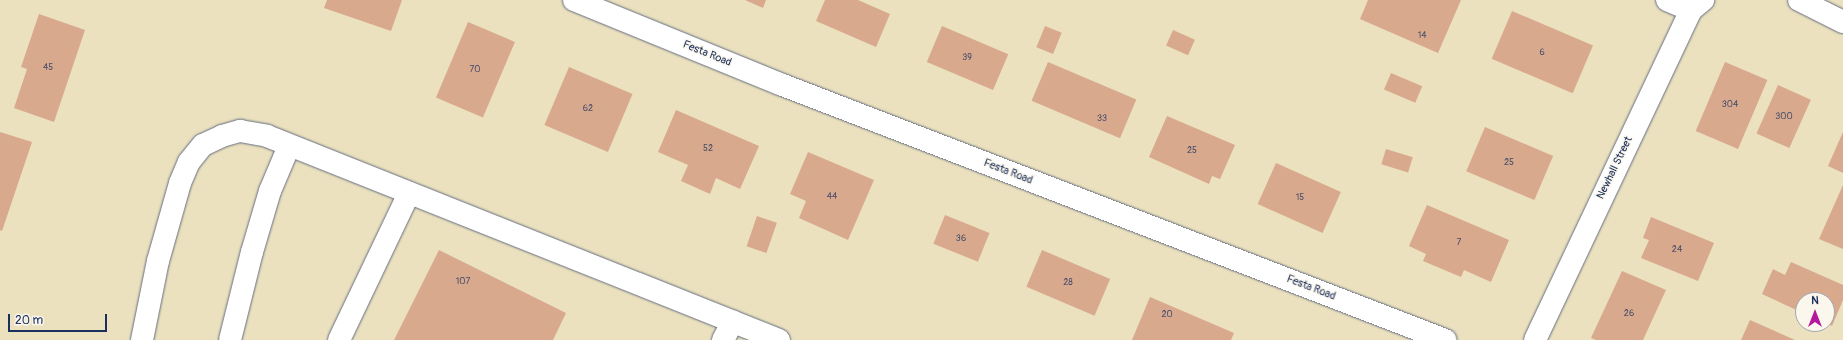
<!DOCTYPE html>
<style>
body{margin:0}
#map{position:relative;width:1843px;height:340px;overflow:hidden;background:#ebe1be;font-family:Pangolin,sans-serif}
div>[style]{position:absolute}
.building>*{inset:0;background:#d8a98d;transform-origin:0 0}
.roads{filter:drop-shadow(0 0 1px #646d80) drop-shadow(0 0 1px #646d80)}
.minor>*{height:22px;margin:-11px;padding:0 11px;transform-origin:11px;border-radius:11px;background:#fff}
span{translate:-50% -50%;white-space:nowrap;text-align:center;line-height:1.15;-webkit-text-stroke:3px #fbf7ec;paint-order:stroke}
.number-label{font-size:9px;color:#4a4e6a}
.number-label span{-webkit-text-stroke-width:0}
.street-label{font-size:11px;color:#1b2f5e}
.north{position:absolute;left:1795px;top:292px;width:40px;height:40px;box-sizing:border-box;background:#fbf7ec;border:1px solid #a1a7b3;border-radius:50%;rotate:0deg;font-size:11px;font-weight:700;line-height:16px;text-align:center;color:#1b2f5e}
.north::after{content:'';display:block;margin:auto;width:14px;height:18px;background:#b5179e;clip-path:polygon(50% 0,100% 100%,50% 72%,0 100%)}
.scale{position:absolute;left:8px;top:314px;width:99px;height:18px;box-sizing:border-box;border:2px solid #1b2f5e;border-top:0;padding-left:5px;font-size:12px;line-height:14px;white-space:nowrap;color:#1b2f5e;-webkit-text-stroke:3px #fbf7ec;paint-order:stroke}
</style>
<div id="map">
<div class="building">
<div style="clip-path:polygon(327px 0,402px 0,391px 31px,324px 8px)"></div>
<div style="clip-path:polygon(745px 0,766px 0,763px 8px)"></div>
<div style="clip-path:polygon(825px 0,858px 0,890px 14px,876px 47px,816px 21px)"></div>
<div style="clip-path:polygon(1368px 0,1461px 0,1438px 53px,1360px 19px)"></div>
<div style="left:1512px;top:11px;width:88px;height:52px;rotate:23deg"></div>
<div style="clip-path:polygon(39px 14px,85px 30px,54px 122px,14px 108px,27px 69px,21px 67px)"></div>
<div style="left:468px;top:22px;width:51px;height:82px;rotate:23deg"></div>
<div style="left:942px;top:26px;width:72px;height:39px;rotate:23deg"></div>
<div style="left:1045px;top:26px;width:18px;height:23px;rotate:22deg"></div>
<div style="left:1173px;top:30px;width:24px;height:17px;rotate:24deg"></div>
<div style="left:1048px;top:62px;width:96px;height:42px;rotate:23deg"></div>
<div style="left:1725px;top:62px;width:46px;height:75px;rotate:23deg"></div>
<div style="left:569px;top:67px;width:69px;height:63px;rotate:23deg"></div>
<div style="left:1391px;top:73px;width:34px;height:18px;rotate:23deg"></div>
<div style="left:1778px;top:85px;width:36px;height:53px;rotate:24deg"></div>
<div style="clip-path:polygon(676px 110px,759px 146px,740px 189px,716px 178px,710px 194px,681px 181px,688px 165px,658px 152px)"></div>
<div style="clip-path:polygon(1167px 116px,1235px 145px,1220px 179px,1212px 176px,1209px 184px,1149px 157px)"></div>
<div style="left:1485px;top:127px;width:74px;height:48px;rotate:23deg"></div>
<div style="clip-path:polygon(0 132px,32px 142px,2px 231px,0 230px)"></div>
<div style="clip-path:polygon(1843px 132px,1843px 173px,1828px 166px)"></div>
<div style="left:1386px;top:149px;width:28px;height:16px;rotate:17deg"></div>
<div style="clip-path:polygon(808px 152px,874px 180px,848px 240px,799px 218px,806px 201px,790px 194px)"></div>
<div style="left:1276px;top:163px;width:71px;height:45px;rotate:24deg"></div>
<div style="clip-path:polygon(1843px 185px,1843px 249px,1819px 239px)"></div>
<div style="clip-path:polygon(1427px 205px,1509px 240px,1491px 282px,1464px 270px,1461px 277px,1423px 261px,1426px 254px,1409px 246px)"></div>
<div style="left:945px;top:215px;width:48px;height:31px;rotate:22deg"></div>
<div style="left:757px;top:216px;width:21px;height:32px;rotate:19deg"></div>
<div style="clip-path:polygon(1651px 217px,1714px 243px,1698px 281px,1641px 258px,1649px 240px,1643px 238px)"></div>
<div style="clip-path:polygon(439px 250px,566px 313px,553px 340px,394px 340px)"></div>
<div style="left:1042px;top:250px;width:74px;height:40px;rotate:23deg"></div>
<div style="clip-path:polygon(1791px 262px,1843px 285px,1843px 300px,1832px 326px,1827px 323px,1827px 300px,1803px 300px,1803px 313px,1762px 294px,1773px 269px,1785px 275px)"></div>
<div style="clip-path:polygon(1622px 271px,1666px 290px,1643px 340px,1596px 340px,1591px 338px)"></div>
<div style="clip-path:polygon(1150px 297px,1234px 333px,1231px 340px,1132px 340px)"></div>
<div style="clip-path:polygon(1750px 320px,1795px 340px,1741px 340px)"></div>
</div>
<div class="roads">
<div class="minor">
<div style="left:574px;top:0;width:222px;rotate:22.2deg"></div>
<div style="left:780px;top:84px;width:713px;rotate:21.05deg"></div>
<div style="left:1667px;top:0;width:26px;rotate:23deg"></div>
<div style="left:1799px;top:0;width:49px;rotate:26.6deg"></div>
<div style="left:142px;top:340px;width:81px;rotate:-78.6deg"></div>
<div style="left:158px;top:261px;width:81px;rotate:-74.2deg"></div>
<div style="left:180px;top:183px;width:23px;rotate:-67deg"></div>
<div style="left:189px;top:162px;width:22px;rotate:-51deg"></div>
<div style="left:203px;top:145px;width:21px;rotate:-25deg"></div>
<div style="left:222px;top:136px;width:19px;rotate:-16deg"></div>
<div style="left:240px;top:131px;width:27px;rotate:10deg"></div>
<div style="left:267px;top:136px;width:551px;rotate:21.72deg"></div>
<div style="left:230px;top:340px;width:91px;rotate:-76deg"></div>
<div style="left:252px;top:252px;width:64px;rotate:-73.6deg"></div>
<div style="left:270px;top:191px;width:49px;rotate:-67.1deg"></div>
<div style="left:339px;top:340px;width:163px;rotate:-64.5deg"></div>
<div style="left:723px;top:340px;width:21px;rotate:-62deg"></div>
<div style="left:1535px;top:340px;width:365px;rotate:-64.7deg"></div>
<div style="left:1691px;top:10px;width:16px;rotate:-40deg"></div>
</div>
</div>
<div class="number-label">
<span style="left:1422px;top:36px">14</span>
<span style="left:1542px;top:53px">6</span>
<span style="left:967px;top:58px">39</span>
<span style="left:48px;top:68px">45</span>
<span style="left:475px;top:70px">70</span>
<span style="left:1730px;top:105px">304</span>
<span style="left:588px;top:109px">62</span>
<span style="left:1784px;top:117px">300</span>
<span style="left:1102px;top:119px">33</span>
<span style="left:708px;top:149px">52</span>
<span style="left:1192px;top:151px">25</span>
<span style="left:1509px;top:163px">25</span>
<span style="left:832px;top:197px">44</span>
<span style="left:1300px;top:198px">15</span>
<span style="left:961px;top:239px">36</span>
<span style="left:1459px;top:243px">7</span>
<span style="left:1677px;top:250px">24</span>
<span style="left:463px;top:282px">107</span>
<span style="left:1068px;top:283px">28</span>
<span style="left:1629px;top:314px">26</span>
<span style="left:1167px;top:315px">20</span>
</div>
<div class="street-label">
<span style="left:707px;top:54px;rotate:22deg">Festa Road</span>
<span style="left:1615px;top:168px;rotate:-64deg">Newhall Street</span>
<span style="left:1008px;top:172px;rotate:21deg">Festa Road</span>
<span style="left:1311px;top:288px;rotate:21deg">Festa Road</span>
</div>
<div class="north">N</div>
<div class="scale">20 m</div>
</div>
